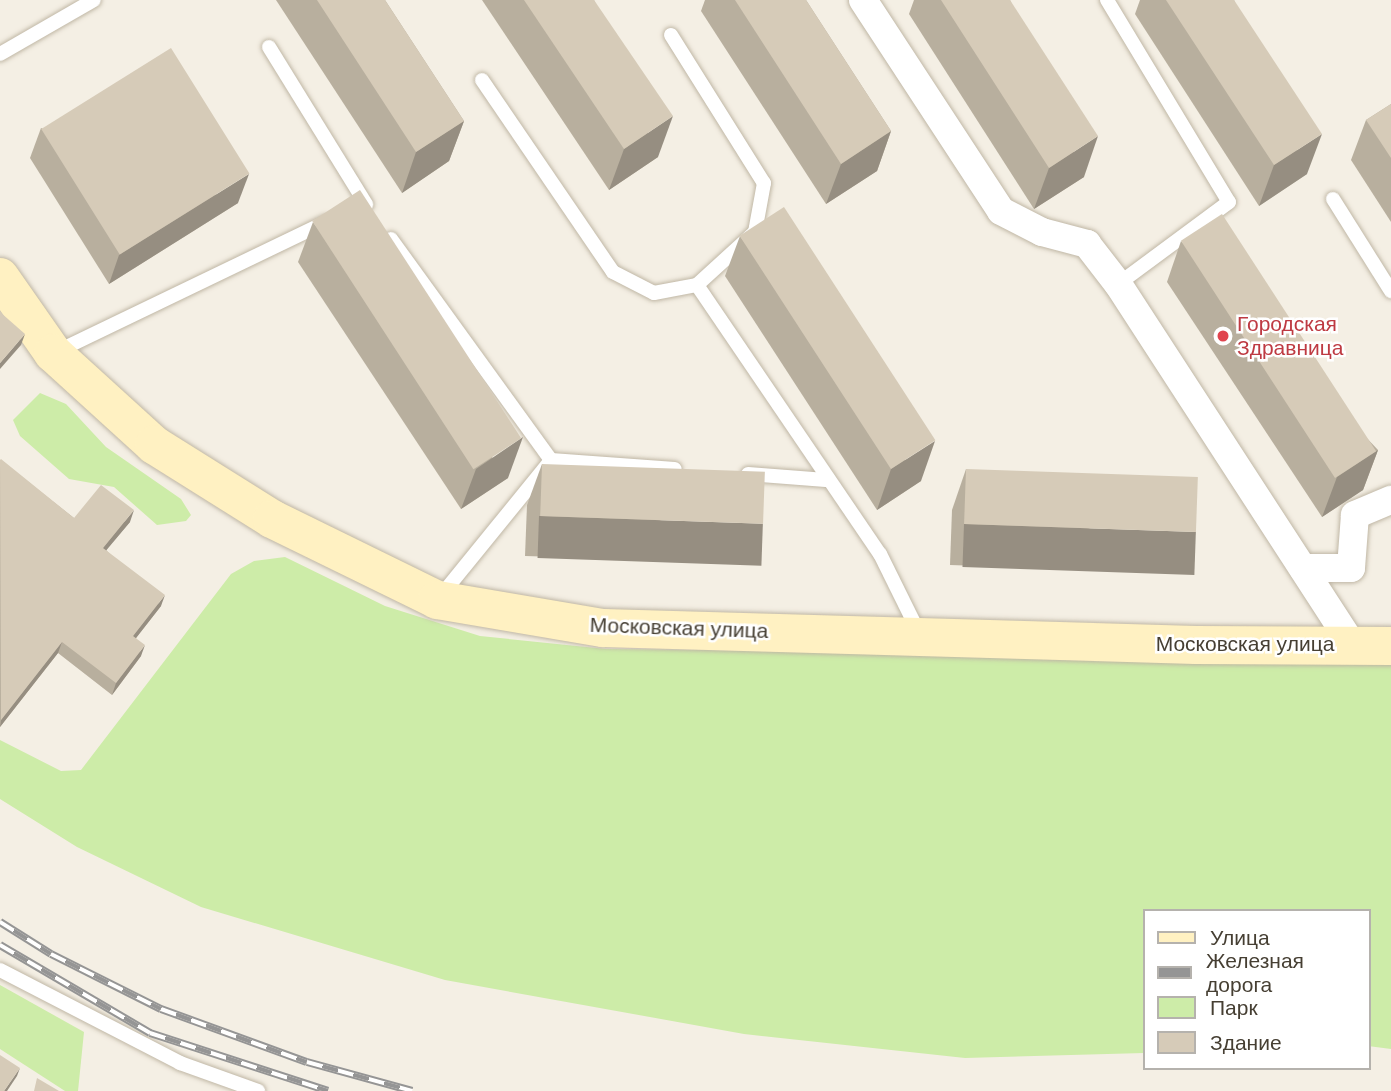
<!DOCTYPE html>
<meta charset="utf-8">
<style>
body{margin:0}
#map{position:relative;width:1391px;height:1091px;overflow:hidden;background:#f4efe4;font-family:Arial,sans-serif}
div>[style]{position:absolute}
.green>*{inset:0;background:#cdeca8}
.roads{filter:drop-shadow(0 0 2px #c0b7a5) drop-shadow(0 0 2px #c0b7a5)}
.lane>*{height:14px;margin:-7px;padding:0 7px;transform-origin:7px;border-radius:7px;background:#fff}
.street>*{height:28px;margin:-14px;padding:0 14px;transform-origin:14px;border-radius:14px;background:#fff}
.secondary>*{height:38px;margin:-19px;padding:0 19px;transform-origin:19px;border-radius:19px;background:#fff1c2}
.rail>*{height:8px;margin-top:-4px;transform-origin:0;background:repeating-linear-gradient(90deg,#fff 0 16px,#959595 0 32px);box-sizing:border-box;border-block:2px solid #959595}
.wall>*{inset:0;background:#b8af9e}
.shaded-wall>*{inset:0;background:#968e81;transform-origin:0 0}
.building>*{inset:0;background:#d6cbb8;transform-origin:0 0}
.dots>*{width:19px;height:19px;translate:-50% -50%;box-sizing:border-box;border:4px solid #fff;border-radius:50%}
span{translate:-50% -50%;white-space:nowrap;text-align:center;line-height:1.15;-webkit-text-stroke:5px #fff;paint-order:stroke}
.health-label{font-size:21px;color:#be3a42}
.left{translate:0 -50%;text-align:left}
.street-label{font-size:21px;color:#463f33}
.legend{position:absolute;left:1143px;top:909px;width:228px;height:161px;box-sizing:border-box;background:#fff;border:2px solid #b5b2ad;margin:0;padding:9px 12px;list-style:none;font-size:21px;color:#463f33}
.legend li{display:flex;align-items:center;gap:14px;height:35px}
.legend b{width:35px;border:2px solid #b5b2ad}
</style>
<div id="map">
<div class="green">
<div style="clip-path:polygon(40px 393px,66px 404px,106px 447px,181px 499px,191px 515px,186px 521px,157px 525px,114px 487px,69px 479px,20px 436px,13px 420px)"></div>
<div style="clip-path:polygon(285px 557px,385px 606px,480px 636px,606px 649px,931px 652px,1391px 664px,1391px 1049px,1368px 1046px,1368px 911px,1144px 911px,1144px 1053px,965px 1058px,744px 1034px,445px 980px,201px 907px,77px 847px,0 799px,0 740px,61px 771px,81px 770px,231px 574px,254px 561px)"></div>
<div style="clip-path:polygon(0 985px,84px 1032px,78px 1091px,65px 1091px,0 1049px)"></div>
</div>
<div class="roads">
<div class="lane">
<div style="left:1107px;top:0;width:236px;rotate:58.9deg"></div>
<div style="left:1229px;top:202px;width:138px;rotate:143.5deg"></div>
<div style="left:671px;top:35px;width:175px;rotate:57.9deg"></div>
<div style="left:764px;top:183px;width:50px;rotate:100.4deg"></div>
<div style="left:755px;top:232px;width:79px;rotate:137.6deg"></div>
<div style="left:697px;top:285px;width:325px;rotate:55.8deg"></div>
<div style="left:880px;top:554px;width:88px;rotate:63.7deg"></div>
<div style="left:269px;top:47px;width:185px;rotate:58.3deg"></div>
<div style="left:0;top:54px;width:108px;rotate:-29.9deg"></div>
<div style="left:482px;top:80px;width:232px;rotate:55.7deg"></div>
<div style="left:613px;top:272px;width:46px;rotate:27.1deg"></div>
<div style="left:654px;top:293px;width:44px;rotate:-10.5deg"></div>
<div style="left:1333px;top:199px;width:109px;rotate:57.8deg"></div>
<div style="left:391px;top:239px;width:273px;rotate:54.1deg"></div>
<div style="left:54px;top:353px;width:302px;rotate:-25.7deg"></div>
<div style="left:551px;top:460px;width:124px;rotate:4.2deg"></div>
<div style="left:748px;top:474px;width:78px;rotate:4.4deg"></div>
<div style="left:439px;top:598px;width:173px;rotate:-50.9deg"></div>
<div style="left:0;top:970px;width:203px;rotate:27.3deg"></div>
<div style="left:180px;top:1063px;width:83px;rotate:19.7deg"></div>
</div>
<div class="street">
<div style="left:863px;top:0;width:252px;rotate:56.8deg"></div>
<div style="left:1001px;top:211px;width:46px;rotate:27.1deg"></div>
<div style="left:1042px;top:232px;width:47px;rotate:14.9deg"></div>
<div style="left:1087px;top:244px;width:51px;rotate:52.2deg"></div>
<div style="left:1118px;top:284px;width:430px;rotate:57deg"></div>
<div style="left:1303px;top:568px;width:48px"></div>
<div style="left:1351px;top:568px;width:53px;rotate:-85.7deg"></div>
<div style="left:1355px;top:515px;width:39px;rotate:-23deg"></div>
</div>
<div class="secondary">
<div style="left:0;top:277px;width:93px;rotate:55.1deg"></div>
<div style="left:53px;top:353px;width:137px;rotate:42.3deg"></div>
<div style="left:154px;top:445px;width:139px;rotate:32.1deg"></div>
<div style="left:272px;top:519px;width:184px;rotate:26.1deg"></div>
<div style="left:437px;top:600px;width:168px;rotate:9.6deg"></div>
<div style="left:603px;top:628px;width:593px;rotate:1.64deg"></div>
<div style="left:1196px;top:645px;width:195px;rotate:0.3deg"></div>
</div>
</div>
<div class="rail">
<div style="left:0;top:922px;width:60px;rotate:32.1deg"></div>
<div style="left:51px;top:954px;width:123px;rotate:26.6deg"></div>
<div style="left:161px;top:1009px;width:155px;rotate:20deg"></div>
<div style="left:307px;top:1062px;width:109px;rotate:15.4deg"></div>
<div style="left:0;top:945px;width:174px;rotate:30.4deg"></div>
<div style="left:150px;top:1033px;width:187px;rotate:18deg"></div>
</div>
<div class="wall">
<div style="clip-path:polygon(276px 0,385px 0,464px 121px,449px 161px,402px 193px)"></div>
<div style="clip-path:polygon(482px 0,594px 0,658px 157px,609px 190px)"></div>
<div style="clip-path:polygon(705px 0,806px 0,891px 131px,877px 171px,826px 204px,701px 11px)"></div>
<div style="clip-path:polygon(914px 0,1010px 0,1084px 177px,1034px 209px,909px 14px)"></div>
<div style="clip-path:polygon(1140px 0,1234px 0,1307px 174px,1259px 206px,1135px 14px)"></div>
<div style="clip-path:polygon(1391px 104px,1391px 222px,1351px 160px,1366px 120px)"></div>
<div style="clip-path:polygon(41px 128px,238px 203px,109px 284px,30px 158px)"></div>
<div style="clip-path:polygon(313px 222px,508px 478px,461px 509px,298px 262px)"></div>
<div style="clip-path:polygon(740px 236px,921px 481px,877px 510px,725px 276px)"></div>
<div style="clip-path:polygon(1181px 241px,1378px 450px,1363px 490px,1322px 517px,1167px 282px)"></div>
<div style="clip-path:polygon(0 460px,74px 518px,130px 522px,106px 550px,161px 606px,136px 638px,141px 656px,112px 695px,58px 653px,0 727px)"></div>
<div style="clip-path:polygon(542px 464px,749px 563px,525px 556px,527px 505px)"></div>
<div style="clip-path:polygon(966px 469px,1181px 573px,950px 565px,952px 510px)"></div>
</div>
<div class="shaded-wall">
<div style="clip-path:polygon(673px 116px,658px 157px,609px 190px,624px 149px)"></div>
<div style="clip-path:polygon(464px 121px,449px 161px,402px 193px,416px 152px)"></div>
<div style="clip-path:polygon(891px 131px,877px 171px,826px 204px,841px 164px)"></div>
<div style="clip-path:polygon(1322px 134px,1307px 174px,1259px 206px,1274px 165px)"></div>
<div style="clip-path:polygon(1098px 136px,1084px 177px,1034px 209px,1049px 168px)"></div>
<div style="clip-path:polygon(249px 174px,238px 203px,109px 284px,119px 255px)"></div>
<div style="clip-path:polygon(25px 334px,21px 345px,0 369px,0 363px)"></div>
<div style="clip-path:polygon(523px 437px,508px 478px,461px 509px,476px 469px)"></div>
<div style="clip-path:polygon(935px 441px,921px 481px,877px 510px,891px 469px)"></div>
<div style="clip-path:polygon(1378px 450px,1363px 490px,1322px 517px,1337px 477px)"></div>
<div style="clip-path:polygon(134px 510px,130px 522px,99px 559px,103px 548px)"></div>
<div style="left:539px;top:516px;width:224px;height:42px;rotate:2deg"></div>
<div style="left:964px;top:524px;width:232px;height:43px;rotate:2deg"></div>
<div style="clip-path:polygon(165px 595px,161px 606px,129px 647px,133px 636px)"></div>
<div style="clip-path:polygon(62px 642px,58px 653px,0 727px,1px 720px)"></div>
<div style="clip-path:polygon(145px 645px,141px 656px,112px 695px,116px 683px)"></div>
<div style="clip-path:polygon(20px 1068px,17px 1076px,7px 1091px,4px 1091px)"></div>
</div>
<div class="building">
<div style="clip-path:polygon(317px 0,385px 0,464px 121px,416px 152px)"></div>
<div style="clip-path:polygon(524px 0,594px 0,673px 116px,624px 149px)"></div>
<div style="clip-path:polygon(735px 0,806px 0,891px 131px,841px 164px)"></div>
<div style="clip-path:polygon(941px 0,1010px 0,1098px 136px,1049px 168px)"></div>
<div style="clip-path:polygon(1166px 0,1234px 0,1322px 134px,1274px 165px)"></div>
<div style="left:171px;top:48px;width:148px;height:153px;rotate:58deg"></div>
<div style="clip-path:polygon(1391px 104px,1391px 158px,1366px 120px)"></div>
<div style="left:360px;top:190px;width:296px;height:57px;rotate:57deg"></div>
<div style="left:784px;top:207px;width:278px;height:53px;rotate:57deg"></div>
<div style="left:1222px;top:214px;width:283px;height:49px;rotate:57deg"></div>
<div style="clip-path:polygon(0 312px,25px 334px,0 363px)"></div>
<div style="clip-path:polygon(1px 459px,74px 518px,101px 485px,134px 510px,103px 548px,165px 595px,133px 636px,145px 645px,116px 683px,62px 642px,1px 720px,0 460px)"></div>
<div style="left:542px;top:464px;width:223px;height:52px;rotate:2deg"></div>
<div style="left:966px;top:469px;width:232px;height:55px;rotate:2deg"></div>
<div style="clip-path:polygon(0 1055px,20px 1068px,4px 1091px,0 1091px)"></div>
<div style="clip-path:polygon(37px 1078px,59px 1091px,34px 1091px)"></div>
</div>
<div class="dots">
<div style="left:1223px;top:336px;background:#e0444e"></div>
</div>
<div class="health-label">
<span class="left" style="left:1237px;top:336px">Городская<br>Здравница</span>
</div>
<div class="street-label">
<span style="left:679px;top:628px;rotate:2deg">Московская улица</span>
<span style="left:1245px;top:644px">Московская улица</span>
</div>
<ul class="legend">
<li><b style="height:9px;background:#fff1c2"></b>Улица</li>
<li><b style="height:9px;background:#959595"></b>Железная дорога</li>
<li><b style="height:19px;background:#cdeca8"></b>Парк</li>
<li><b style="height:19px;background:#d6cbb8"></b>Здание</li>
</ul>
</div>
